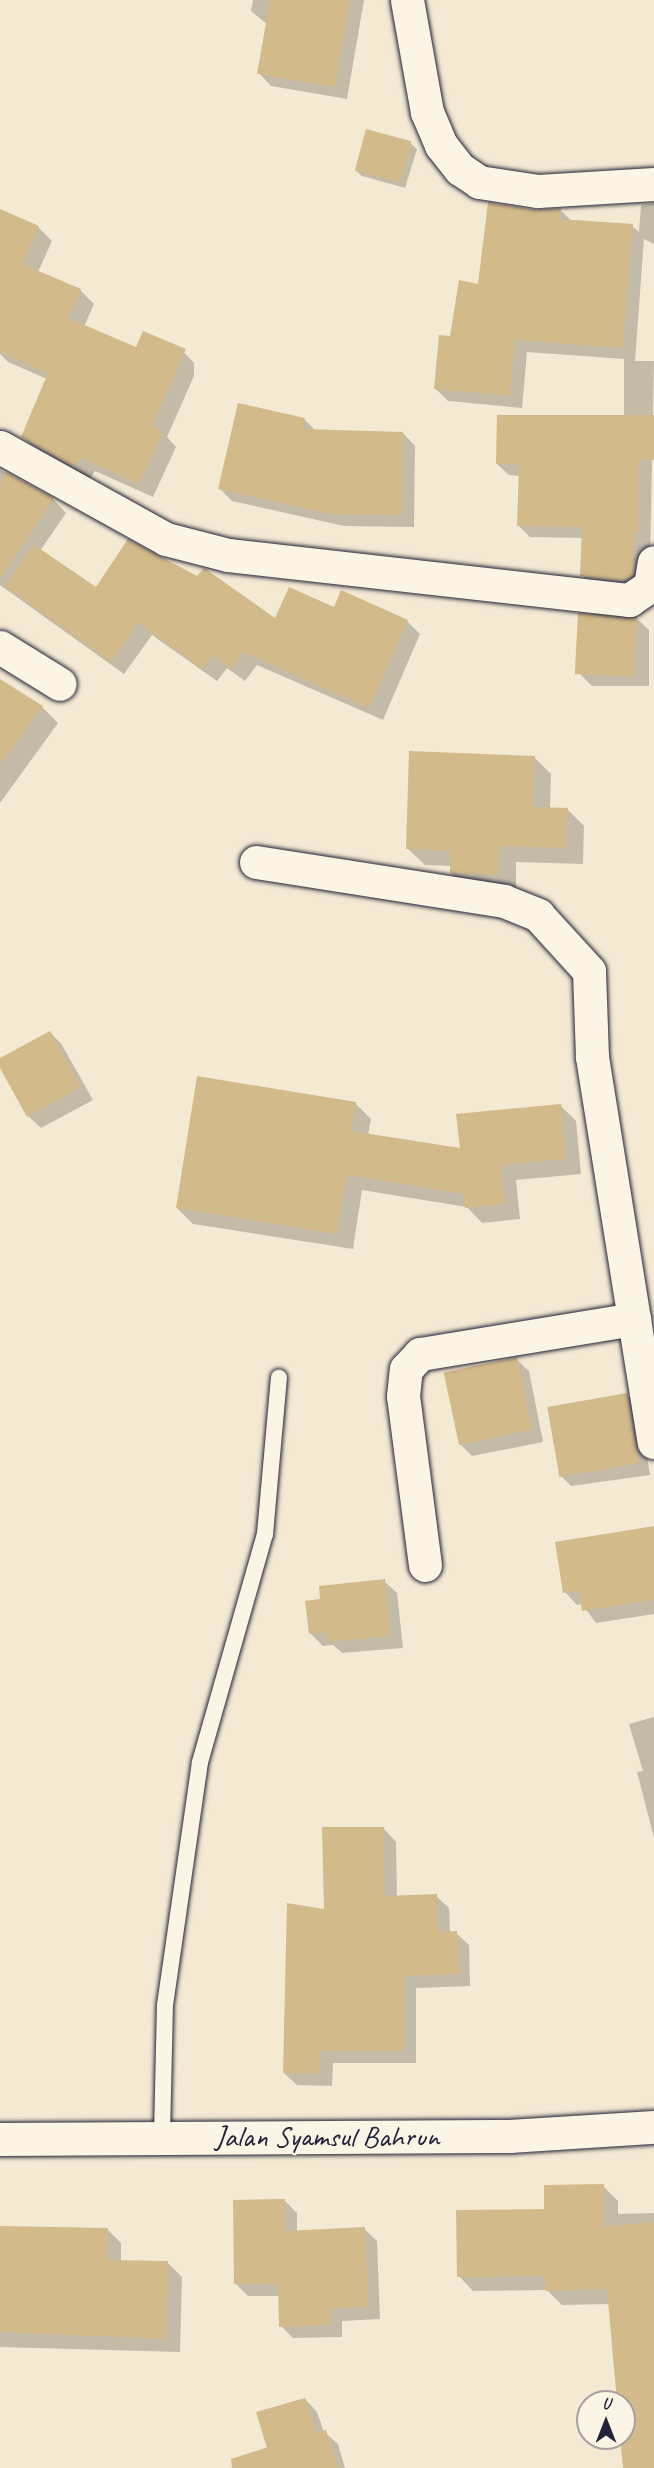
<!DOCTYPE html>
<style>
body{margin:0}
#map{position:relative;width:654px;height:2468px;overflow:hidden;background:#f4e9d3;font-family:Caveat,sans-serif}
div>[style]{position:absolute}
.shadow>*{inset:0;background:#0003}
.building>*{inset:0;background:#d3ba8a;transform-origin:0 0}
.roads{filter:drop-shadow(0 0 2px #22223b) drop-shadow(0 0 2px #22223b)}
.service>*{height:16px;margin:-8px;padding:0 8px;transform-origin:8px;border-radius:8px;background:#fcf5e5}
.minor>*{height:33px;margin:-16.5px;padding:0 16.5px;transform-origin:16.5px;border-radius:16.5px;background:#fcf5e5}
span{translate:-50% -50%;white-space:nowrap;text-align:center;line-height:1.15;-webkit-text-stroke:4.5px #fcf5e5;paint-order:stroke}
.street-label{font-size:30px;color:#22223b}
.north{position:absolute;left:576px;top:2390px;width:60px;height:60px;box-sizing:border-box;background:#fcf5e5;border:2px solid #a5a1a1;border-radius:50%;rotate:0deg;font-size:16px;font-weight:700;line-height:24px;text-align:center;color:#22223b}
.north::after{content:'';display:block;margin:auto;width:21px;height:27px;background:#22223b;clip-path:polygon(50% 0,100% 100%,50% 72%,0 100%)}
</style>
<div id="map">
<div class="shadow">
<div style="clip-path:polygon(253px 0,364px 0,347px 99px,271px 86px,259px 73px,267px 24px,251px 11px)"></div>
<div style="clip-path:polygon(410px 143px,417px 149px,405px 188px,362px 176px,355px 170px)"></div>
<div style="clip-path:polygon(654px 203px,654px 244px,644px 239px,635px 361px,654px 361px,650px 562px,644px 587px,593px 587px,582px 575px,583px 538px,530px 537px,518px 525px,520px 476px,509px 475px,497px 464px,624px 416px,624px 359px,527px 352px,522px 408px,448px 401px,436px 389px,451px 338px,479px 286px,535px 211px,560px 210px,572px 221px,632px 226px,639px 232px,641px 205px)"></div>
<div style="clip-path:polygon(0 210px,38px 227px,52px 241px,38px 272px,80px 290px,94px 304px,84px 327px,137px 349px,180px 348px,194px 363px,194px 376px,167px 437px,176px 447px,153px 497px,95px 471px,89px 480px,37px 451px,23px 437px,47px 379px,8px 362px,0 354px)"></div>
<div style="clip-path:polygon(305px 420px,316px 431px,403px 433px,415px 446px,414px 527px,344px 526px,232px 501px,220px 489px)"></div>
<div style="clip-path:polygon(0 470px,53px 499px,66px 513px,40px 551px,96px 589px,276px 620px,334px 609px,407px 621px,420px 634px,383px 720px,257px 665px,245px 681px,227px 668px,217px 681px,152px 635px,124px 674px,0 585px)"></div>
<div style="clip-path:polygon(636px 618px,649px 630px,649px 686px,592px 686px,580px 674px)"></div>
<div style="clip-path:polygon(0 681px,42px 707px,58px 723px,0 803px)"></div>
<div style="clip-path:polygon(534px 757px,551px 774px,550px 809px,567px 809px,584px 826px,583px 864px,516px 862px,516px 891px,468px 890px,451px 873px,451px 866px,425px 865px,408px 849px)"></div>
<div style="clip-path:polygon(50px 1032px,62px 1045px,93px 1100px,41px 1128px,28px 1116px,0 1060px)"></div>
<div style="clip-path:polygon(355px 1103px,371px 1119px,368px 1135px,461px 1150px,561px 1106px,576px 1121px,581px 1174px,516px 1180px,520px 1219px,482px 1223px,467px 1207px,362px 1190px,353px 1249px,193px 1224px,177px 1208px)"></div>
<div style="clip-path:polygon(516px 1359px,529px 1371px,543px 1442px,472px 1456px,460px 1444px)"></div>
<div style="clip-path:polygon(627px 1395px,639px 1407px,650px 1475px,571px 1486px,558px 1473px)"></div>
<div style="clip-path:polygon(654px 1530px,654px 1614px,596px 1623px,582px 1604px,577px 1605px,565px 1592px)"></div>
<div style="clip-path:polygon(384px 1581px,397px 1593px,403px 1648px,342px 1653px,333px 1645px,323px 1646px,310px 1633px,322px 1601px)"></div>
<div style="clip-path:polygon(654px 1717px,654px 1838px,637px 1772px,643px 1771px,629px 1724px)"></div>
<div style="clip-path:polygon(384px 1829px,396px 1842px,397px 1897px,436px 1896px,449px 1908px,450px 1933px,456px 1933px,469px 1945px,470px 1986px,416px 1988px,416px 2063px,333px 2063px,332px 2086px,297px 2085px,284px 2073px,325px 1911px)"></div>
<div style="clip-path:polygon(603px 2186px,618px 2201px,618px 2214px,654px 2213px,654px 2468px,635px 2468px,622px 2438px,624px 2402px,619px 2402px,610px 2304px,562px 2305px,547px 2290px,473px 2291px,459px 2276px,546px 2211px)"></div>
<div style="clip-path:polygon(285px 2201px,297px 2213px,297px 2232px,364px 2229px,377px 2241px,380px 2319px,342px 2321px,342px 2337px,293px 2338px,281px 2326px,280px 2296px,248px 2296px,235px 2283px)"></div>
<div style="clip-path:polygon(0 2228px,108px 2230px,121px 2243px,121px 2262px,168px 2263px,182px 2277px,180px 2352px,0 2347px)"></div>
<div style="clip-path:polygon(305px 2399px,317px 2412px,324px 2432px,338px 2444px,345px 2468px,245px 2468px,241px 2456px,268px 2447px)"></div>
</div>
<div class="building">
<div style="clip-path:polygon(270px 0,350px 0,335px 87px,257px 74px)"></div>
<div style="left:366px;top:129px;width:47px;height:43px;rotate:15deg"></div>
<div style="clip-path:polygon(488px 202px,535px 210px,561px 208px,560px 219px,633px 224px,623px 348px,515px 340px,510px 396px,434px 389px,439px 335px,450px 336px,459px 280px,478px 284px)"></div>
<div style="clip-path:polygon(0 209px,39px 226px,22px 264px,81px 289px,68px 318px,136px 347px,143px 331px,186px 349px,152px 426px,163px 432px,139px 484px,81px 458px,75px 467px,21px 437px,48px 373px,0 352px)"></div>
<div style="clip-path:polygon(238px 403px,305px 418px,303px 429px,403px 432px,402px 515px,331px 514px,218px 489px)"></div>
<div style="clip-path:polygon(497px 415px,654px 415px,654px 460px,639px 461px,639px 532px,634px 532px,633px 575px,624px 581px,580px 576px,582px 527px,517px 526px,519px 465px,496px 464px)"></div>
<div style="clip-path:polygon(6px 472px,54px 498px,0 579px,0 487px)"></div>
<div style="clip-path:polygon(128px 539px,197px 576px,204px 568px,275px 618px,289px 587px,334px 607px,341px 590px,408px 620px,369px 708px,243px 652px,232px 669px,213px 656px,203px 669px,138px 623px,111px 662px,5px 586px,33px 544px,96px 587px)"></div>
<div style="left:578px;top:613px;width:59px;height:61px;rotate:3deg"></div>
<div style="clip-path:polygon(0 679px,43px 706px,0 764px)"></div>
<div style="clip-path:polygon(409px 751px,535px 756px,533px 807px,568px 808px,566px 848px,500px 846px,499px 875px,450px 873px,450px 851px,406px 849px)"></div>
<div style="clip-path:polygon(50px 1031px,81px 1087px,27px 1117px,0 1068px,0 1058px)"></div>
<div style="clip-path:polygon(197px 1076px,356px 1102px,351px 1131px,460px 1148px,456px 1114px,561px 1104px,566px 1159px,501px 1165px,505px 1204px,465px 1208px,464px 1194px,347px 1175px,337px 1234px,176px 1208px)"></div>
<div style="left:517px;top:1357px;width:74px;height:75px;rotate:78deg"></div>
<div style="left:627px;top:1393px;width:71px;height:81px;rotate:80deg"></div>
<div style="clip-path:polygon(654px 1526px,654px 1600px,582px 1611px,578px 1590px,563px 1593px,555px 1542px)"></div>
<div style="clip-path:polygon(385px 1579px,391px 1636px,328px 1642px,327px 1633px,309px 1634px,305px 1601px,320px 1599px,319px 1586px)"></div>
<div style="clip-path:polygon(322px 1827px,384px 1827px,385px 1896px,437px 1894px,438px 1932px,457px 1931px,459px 1974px,404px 1976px,404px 2051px,321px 2051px,320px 2074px,283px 2073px,287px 1903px,324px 1909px)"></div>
<div style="clip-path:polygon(604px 2184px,604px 2227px,654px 2222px,654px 2468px,623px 2468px,620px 2438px,624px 2438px,624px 2402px,617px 2402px,607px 2289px,546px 2291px,545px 2276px,457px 2277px,456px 2210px,544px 2209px,544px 2185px)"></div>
<div style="clip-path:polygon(285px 2199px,285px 2231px,365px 2227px,369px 2307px,330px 2309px,331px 2325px,279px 2327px,278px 2284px,234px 2284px,233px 2200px)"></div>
<div style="clip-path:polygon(0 2226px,108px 2228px,107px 2260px,168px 2261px,167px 2339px,0 2332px)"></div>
<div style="clip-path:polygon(305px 2398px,316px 2433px,326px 2430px,338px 2468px,232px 2468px,231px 2459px,267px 2448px,256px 2412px)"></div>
</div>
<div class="roads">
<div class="service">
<div style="left:162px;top:2136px;width:131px;rotate:-88.7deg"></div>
<div style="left:165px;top:2005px;width:246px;rotate:-81.8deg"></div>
<div style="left:200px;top:1762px;width:237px;rotate:-74.1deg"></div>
<div style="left:265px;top:1534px;width:157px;rotate:-84.9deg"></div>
</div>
<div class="minor">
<div style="left:407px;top:0;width:114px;rotate:79.9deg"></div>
<div style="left:427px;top:112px;width:36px;rotate:67deg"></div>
<div style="left:441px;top:145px;width:31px;rotate:52deg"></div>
<div style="left:460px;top:169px;width:23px;rotate:34deg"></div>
<div style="left:479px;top:182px;width:60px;rotate:8.7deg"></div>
<div style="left:538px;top:191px;width:116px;rotate:-3.5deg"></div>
<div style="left:0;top:447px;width:190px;rotate:29deg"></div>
<div style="left:166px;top:539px;width:64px;rotate:14.5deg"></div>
<div style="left:228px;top:555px;width:404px;rotate:6.4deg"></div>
<div style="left:629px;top:600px;width:25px;rotate:-34deg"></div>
<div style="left:650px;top:586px;width:24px;rotate:-81deg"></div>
<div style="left:0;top:647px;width:70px;rotate:31.7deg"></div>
<div style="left:256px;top:862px;width:251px;rotate:8.9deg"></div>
<div style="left:504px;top:901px;width:37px;rotate:22deg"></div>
<div style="left:538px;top:915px;width:76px;rotate:47.7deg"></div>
<div style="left:589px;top:971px;width:86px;rotate:88deg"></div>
<div style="left:592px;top:1057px;width:390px;rotate:80.9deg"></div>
<div style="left:425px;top:1565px;width:170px;rotate:-97.4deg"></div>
<div style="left:403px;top:1396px;width:27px;rotate:-84deg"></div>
<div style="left:406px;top:1369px;width:21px;rotate:-47deg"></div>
<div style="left:420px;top:1354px;width:217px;rotate:-9.3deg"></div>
<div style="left:0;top:2139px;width:509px;rotate:-0.34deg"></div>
<div style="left:509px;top:2136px;width:145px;rotate:-3.6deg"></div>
</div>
</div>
<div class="street-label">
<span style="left:327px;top:2136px">Jalan Syamsul Bahrun</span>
</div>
<div class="north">U</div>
</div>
